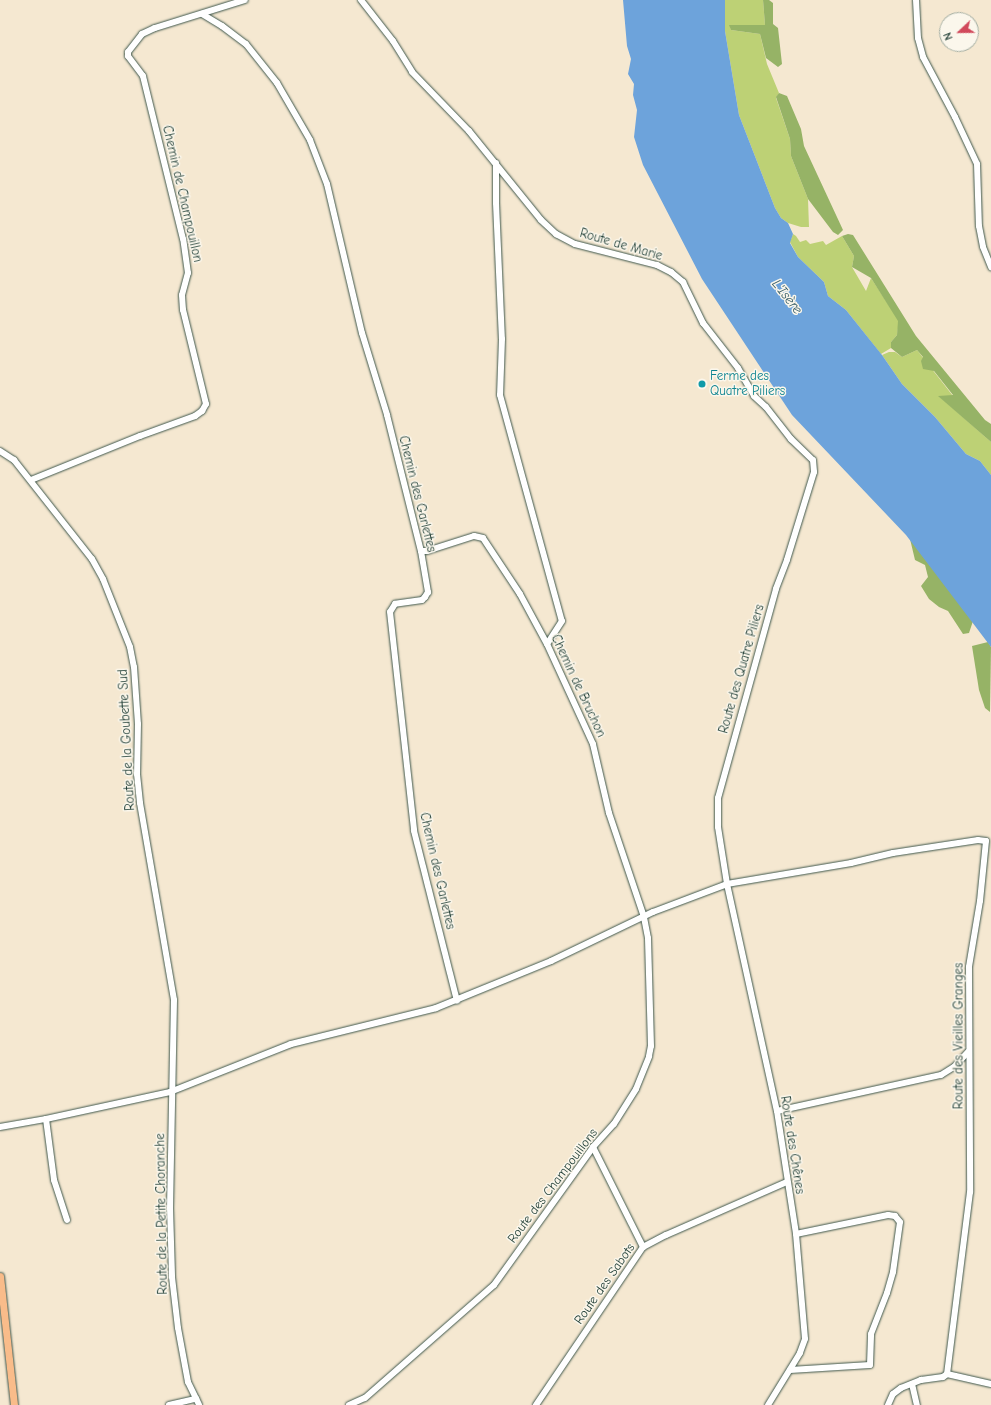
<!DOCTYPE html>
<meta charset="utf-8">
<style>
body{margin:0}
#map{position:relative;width:991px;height:1405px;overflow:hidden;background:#f5e8d1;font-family:"Comic Neue",sans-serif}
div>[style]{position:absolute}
.green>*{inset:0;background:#bdd175}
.forest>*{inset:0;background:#96b366}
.water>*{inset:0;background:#6da3db}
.roads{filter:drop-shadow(0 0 1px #3f574c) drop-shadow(0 0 1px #3f574c)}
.minor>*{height:6px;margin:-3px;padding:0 3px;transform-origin:3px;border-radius:3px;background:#fff}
.major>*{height:7px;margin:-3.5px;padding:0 3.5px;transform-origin:3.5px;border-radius:3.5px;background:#f9bc8a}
.dots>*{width:11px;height:11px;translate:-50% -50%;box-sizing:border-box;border:2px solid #fbf7ec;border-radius:50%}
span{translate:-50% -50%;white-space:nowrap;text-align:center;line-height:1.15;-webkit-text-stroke:3px #fbf7ec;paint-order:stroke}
.street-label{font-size:13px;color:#1f3d34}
.culture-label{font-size:13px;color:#0d838f}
.left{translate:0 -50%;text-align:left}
.water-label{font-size:14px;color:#365c66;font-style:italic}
.north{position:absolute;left:939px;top:12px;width:40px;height:40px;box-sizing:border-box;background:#fbf7ec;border:1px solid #a3ada2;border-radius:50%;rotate:248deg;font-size:11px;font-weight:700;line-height:16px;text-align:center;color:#1f3d34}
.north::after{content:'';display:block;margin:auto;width:14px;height:18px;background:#d1495b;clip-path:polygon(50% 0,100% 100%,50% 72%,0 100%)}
</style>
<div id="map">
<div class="green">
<div style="clip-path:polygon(725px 0,763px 0,765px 25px,730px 25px,731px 30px,760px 34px,767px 64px,779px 93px,776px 98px,790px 139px,791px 156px,808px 199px,809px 227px,801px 227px,788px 223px,781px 218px,775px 208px,739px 115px,725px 31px)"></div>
<div style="clip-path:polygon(793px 234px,796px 236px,800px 242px,806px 240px,810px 244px,823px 241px,826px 245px,842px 236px,854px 256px,852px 267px,866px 291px,871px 278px,899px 321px,897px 335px,891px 342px,891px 348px,881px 354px,846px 310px,828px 296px,824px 282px,798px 257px,790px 242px)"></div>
<div style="clip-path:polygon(917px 350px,953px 396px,939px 396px,991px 442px,991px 475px,980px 461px,966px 454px,935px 417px,902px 384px,882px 355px,889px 352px,895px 352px,902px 357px)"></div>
</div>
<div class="forest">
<div style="clip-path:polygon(763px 0,769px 0,773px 3px,773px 24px,778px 28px,782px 64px,778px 67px,766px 58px,760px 34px,731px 30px,729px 25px,765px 25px)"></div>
<div style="clip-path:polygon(779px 93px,787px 96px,801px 129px,804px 146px,843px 230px,838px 235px,833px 232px,808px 199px,791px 156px,790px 139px,776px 97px)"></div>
<div style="clip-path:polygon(848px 234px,853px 235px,916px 336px,985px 420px,991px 424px,991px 442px,938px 396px,953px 395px,934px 371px,923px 369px,921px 361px,923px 357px,917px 350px,902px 357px,891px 348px,891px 342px,897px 335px,898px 321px,871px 278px,852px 267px,854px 256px,842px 236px)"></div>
<div style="clip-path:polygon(910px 539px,973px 621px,969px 633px,963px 634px,948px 611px,939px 607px,929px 599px,921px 586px,928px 577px,925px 565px,915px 560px)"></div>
<div style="clip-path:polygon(988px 642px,991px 647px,990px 712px,985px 708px,979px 690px,972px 646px)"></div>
</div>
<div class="water">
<div style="clip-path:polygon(623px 0,725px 0,725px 31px,739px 115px,775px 208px,781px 218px,788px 223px,793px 234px,790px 243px,798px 257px,824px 282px,828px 296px,846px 310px,882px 355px,902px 384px,935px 417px,966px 454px,980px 461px,991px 475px,991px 647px,906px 535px,792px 415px,702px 279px,643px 165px,634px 137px,637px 110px,633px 95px,634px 84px,628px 74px,631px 59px,627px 46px)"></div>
</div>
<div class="roads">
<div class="minor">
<div style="left:361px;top:0;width:52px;rotate:52deg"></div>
<div style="left:393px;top:41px;width:36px;rotate:58deg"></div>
<div style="left:412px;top:72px;width:82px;rotate:46deg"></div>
<div style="left:469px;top:131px;width:114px;rotate:51deg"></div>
<div style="left:541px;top:220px;width:21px;rotate:43deg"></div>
<div style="left:556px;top:234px;width:21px;rotate:28deg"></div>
<div style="left:575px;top:244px;width:85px;rotate:14.4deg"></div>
<div style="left:657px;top:265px;width:16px;rotate:27deg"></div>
<div style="left:671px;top:272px;width:16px;rotate:40deg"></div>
<div style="left:683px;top:282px;width:46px;rotate:64deg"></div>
<div style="left:703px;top:323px;width:57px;rotate:52.1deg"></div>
<div style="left:738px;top:368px;width:32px;rotate:60deg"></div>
<div style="left:754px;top:396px;width:16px;rotate:43deg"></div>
<div style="left:766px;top:407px;width:41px;rotate:52deg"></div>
<div style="left:791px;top:439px;width:30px;rotate:44deg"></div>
<div style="left:813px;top:460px;width:12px;rotate:85deg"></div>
<div style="left:814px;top:472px;width:92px;rotate:107.1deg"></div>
<div style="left:787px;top:560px;width:31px;rotate:111deg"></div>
<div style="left:776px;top:589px;width:217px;rotate:105.5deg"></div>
<div style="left:718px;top:798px;width:29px;rotate:90deg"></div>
<div style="left:718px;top:827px;width:58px;rotate:81deg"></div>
<div style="left:727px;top:884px;width:232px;rotate:77.6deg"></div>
<div style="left:777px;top:1111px;width:124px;rotate:81.2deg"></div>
<div style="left:796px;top:1234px;width:105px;rotate:85.1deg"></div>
<div style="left:805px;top:1339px;width:15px;rotate:110deg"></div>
<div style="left:800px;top:1353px;width:61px;rotate:121.6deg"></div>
<div style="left:916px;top:0;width:38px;rotate:87deg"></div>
<div style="left:918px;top:38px;width:20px;rotate:75deg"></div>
<div style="left:923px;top:57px;width:68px;rotate:61.9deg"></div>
<div style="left:955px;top:117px;width:52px;rotate:64.9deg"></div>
<div style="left:977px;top:164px;width:62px;rotate:88.2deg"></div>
<div style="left:979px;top:226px;width:21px;rotate:79deg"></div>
<div style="left:983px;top:247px;width:22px;rotate:68deg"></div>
<div style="left:202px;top:14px;width:23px;rotate:31deg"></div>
<div style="left:222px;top:26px;width:30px;rotate:37deg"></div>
<div style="left:246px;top:44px;width:50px;rotate:51.5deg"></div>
<div style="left:277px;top:83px;width:66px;rotate:59.9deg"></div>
<div style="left:310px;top:140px;width:47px;rotate:68.9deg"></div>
<div style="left:327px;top:184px;width:153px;rotate:76.8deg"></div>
<div style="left:362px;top:333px;width:86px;rotate:73deg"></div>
<div style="left:387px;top:415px;width:140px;rotate:76deg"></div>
<div style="left:421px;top:551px;width:42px;rotate:80.3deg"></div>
<div style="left:428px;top:592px;width:6px;rotate:121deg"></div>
<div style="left:425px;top:597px;width:4px;rotate:135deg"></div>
<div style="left:422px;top:600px;width:27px;rotate:172deg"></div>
<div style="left:395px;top:604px;width:9px;rotate:122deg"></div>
<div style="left:390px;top:612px;width:220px;rotate:83.7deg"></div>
<div style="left:414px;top:831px;width:175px;rotate:75.8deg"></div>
<div style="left:496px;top:163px;width:40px;rotate:90deg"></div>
<div style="left:496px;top:203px;width:136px;rotate:87.5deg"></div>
<div style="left:502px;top:339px;width:56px;rotate:92deg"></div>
<div style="left:500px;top:395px;width:234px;rotate:74.7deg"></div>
<div style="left:562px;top:621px;width:27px;rotate:123deg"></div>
<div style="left:0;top:451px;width:17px;rotate:33deg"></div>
<div style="left:14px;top:460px;width:126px;rotate:51.8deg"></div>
<div style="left:92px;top:559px;width:23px;rotate:61deg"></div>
<div style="left:103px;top:579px;width:73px;rotate:68.3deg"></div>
<div style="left:130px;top:647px;width:20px;rotate:79deg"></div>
<div style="left:134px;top:667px;width:57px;rotate:86deg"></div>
<div style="left:138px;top:724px;width:50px;rotate:91.1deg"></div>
<div style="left:137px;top:774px;width:29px;rotate:84deg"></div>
<div style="left:140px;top:803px;width:200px;rotate:80.2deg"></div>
<div style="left:174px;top:1000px;width:208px;rotate:91.1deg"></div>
<div style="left:170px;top:1208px;width:69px;rotate:88.3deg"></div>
<div style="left:172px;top:1277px;width:51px;rotate:83.3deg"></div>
<div style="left:178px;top:1328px;width:55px;rotate:79.5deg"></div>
<div style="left:188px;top:1382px;width:25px;rotate:64deg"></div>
<div style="left:31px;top:480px;width:118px;rotate:-22deg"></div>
<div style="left:140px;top:436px;width:59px;rotate:-20deg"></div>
<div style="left:195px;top:416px;width:9px;rotate:-36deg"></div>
<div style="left:202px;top:411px;width:8px;rotate:-60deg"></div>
<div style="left:206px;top:404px;width:97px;rotate:-103.7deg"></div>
<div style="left:183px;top:310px;width:15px;rotate:-94deg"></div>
<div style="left:182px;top:295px;width:23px;rotate:-75deg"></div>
<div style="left:188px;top:273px;width:34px;rotate:-98deg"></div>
<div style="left:183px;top:239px;width:168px;rotate:-103.8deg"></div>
<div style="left:143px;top:76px;width:25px;rotate:-127deg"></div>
<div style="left:128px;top:56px;width:4px;rotate:-90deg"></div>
<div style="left:128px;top:52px;width:23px;rotate:-52deg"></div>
<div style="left:142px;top:34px;width:14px;rotate:-25deg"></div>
<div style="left:155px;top:28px;width:94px;rotate:-17.3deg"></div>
<div style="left:777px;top:1111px;width:168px;rotate:-12.4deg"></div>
<div style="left:941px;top:1075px;width:15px;rotate:-32deg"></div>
<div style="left:954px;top:1067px;width:21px;rotate:-47deg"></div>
<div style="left:46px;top:1119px;width:62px;rotate:82.5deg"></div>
<div style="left:54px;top:1180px;width:42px;rotate:72deg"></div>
<div style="left:0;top:1127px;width:47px;rotate:-9.9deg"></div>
<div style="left:46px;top:1119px;width:127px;rotate:-12.3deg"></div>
<div style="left:170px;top:1092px;width:130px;rotate:-21.6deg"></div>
<div style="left:291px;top:1044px;width:149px;rotate:-13.9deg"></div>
<div style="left:436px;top:1008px;width:124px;rotate:-22.2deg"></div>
<div style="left:551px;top:961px;width:113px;rotate:-25.7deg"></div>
<div style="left:653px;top:912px;width:79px;rotate:-20.7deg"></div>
<div style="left:727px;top:884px;width:126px;rotate:-9.6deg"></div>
<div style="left:851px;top:863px;width:43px;rotate:-13.4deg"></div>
<div style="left:893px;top:853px;width:86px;rotate:-8.7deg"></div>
<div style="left:978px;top:840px;width:8px;rotate:7deg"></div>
<div style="left:986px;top:841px;width:60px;rotate:95.7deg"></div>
<div style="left:980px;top:901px;width:67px;rotate:99.5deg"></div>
<div style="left:969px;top:967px;width:225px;rotate:89.7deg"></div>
<div style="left:970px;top:1192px;width:183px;rotate:97.2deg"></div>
<div style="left:593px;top:1147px;width:112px;rotate:63.4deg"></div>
<div style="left:790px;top:1370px;width:80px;rotate:-3.6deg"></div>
<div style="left:870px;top:1365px;width:31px;rotate:-88deg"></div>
<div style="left:871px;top:1334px;width:44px;rotate:-68.7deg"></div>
<div style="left:887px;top:1293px;width:22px;rotate:-74deg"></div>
<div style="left:893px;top:1272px;width:50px;rotate:-82deg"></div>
<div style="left:900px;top:1222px;width:8px;rotate:-130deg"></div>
<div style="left:895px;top:1216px;width:7px;rotate:-172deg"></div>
<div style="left:888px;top:1215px;width:94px;rotate:168.3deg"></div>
<div style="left:947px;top:1374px;width:45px;rotate:12.8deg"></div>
<div style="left:912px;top:1384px;width:22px;rotate:77deg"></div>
<div style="left:169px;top:1405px;width:28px;rotate:-13deg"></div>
<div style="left:349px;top:1405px;width:17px;rotate:-24deg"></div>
<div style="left:365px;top:1398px;width:171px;rotate:-41.2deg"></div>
<div style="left:494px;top:1285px;width:170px;rotate:-54.3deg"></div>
<div style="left:593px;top:1147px;width:31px;rotate:-48deg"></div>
<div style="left:614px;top:1124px;width:41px;rotate:-57.8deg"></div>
<div style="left:636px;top:1089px;width:35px;rotate:-68deg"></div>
<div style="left:649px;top:1056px;width:10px;rotate:-79deg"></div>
<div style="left:651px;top:1046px;width:108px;rotate:-91.6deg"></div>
<div style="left:648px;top:938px;width:21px;rotate:-101deg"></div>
<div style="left:644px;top:917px;width:110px;rotate:-108.6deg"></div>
<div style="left:609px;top:813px;width:71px;rotate:-103.1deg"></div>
<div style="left:593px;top:744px;width:110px;rotate:-114.7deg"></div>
<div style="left:547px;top:644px;width:57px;rotate:-118.4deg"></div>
<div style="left:520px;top:594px;width:67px;rotate:-123.5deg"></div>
<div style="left:483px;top:538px;width:9px;rotate:-167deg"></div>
<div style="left:474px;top:536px;width:49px;rotate:162.3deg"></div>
<div style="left:427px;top:551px;width:6px;rotate:180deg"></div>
<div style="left:536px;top:1405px;width:191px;rotate:-55.9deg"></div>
<div style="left:643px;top:1247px;width:26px;rotate:-28deg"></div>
<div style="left:666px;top:1235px;width:132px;rotate:-23.7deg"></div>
<div style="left:888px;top:1405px;width:12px;rotate:-66deg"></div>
<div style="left:893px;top:1394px;width:10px;rotate:-37deg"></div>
<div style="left:901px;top:1388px;width:22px;rotate:-22deg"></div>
<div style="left:921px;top:1380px;width:22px;rotate:-8deg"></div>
<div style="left:943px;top:1377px;width:5px;rotate:-37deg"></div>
</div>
<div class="major">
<div style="left:0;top:1276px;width:130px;rotate:83.8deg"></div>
</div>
</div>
<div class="dots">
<div style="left:702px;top:384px;background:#0f9aa8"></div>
</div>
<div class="street-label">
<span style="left:182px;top:194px;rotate:77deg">Chemin de Champouillon</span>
<span style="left:621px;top:245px;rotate:16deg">Route de Marie</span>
<span style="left:417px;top:494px;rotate:76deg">Chemin des Garlettes</span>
<span style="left:742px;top:669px;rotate:-74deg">Route des Quatre Piliers</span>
<span style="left:578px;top:686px;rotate:65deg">Chemin de Bruchon</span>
<span style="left:127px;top:740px;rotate:-93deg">Route de la Goubette Sud</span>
<span style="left:437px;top:871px;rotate:77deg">Chemin des Garlettes</span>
<span style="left:959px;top:1036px;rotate:-90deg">Route des Vieilles Granges</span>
<span style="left:792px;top:1145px;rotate:81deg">Route des Chênes</span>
<span style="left:553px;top:1186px;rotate:-53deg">Route des Champouillons</span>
<span style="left:162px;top:1214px;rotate:-91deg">Route de la Petite Choranche</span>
<span style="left:605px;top:1284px;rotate:-55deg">Route des Sabots</span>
</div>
<div class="culture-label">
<span class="left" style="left:710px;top:384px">Ferme des<br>Quatre Piliers</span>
</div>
<div class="water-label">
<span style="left:787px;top:297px;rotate:52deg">L'Isère</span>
</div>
<div class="north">N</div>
</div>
